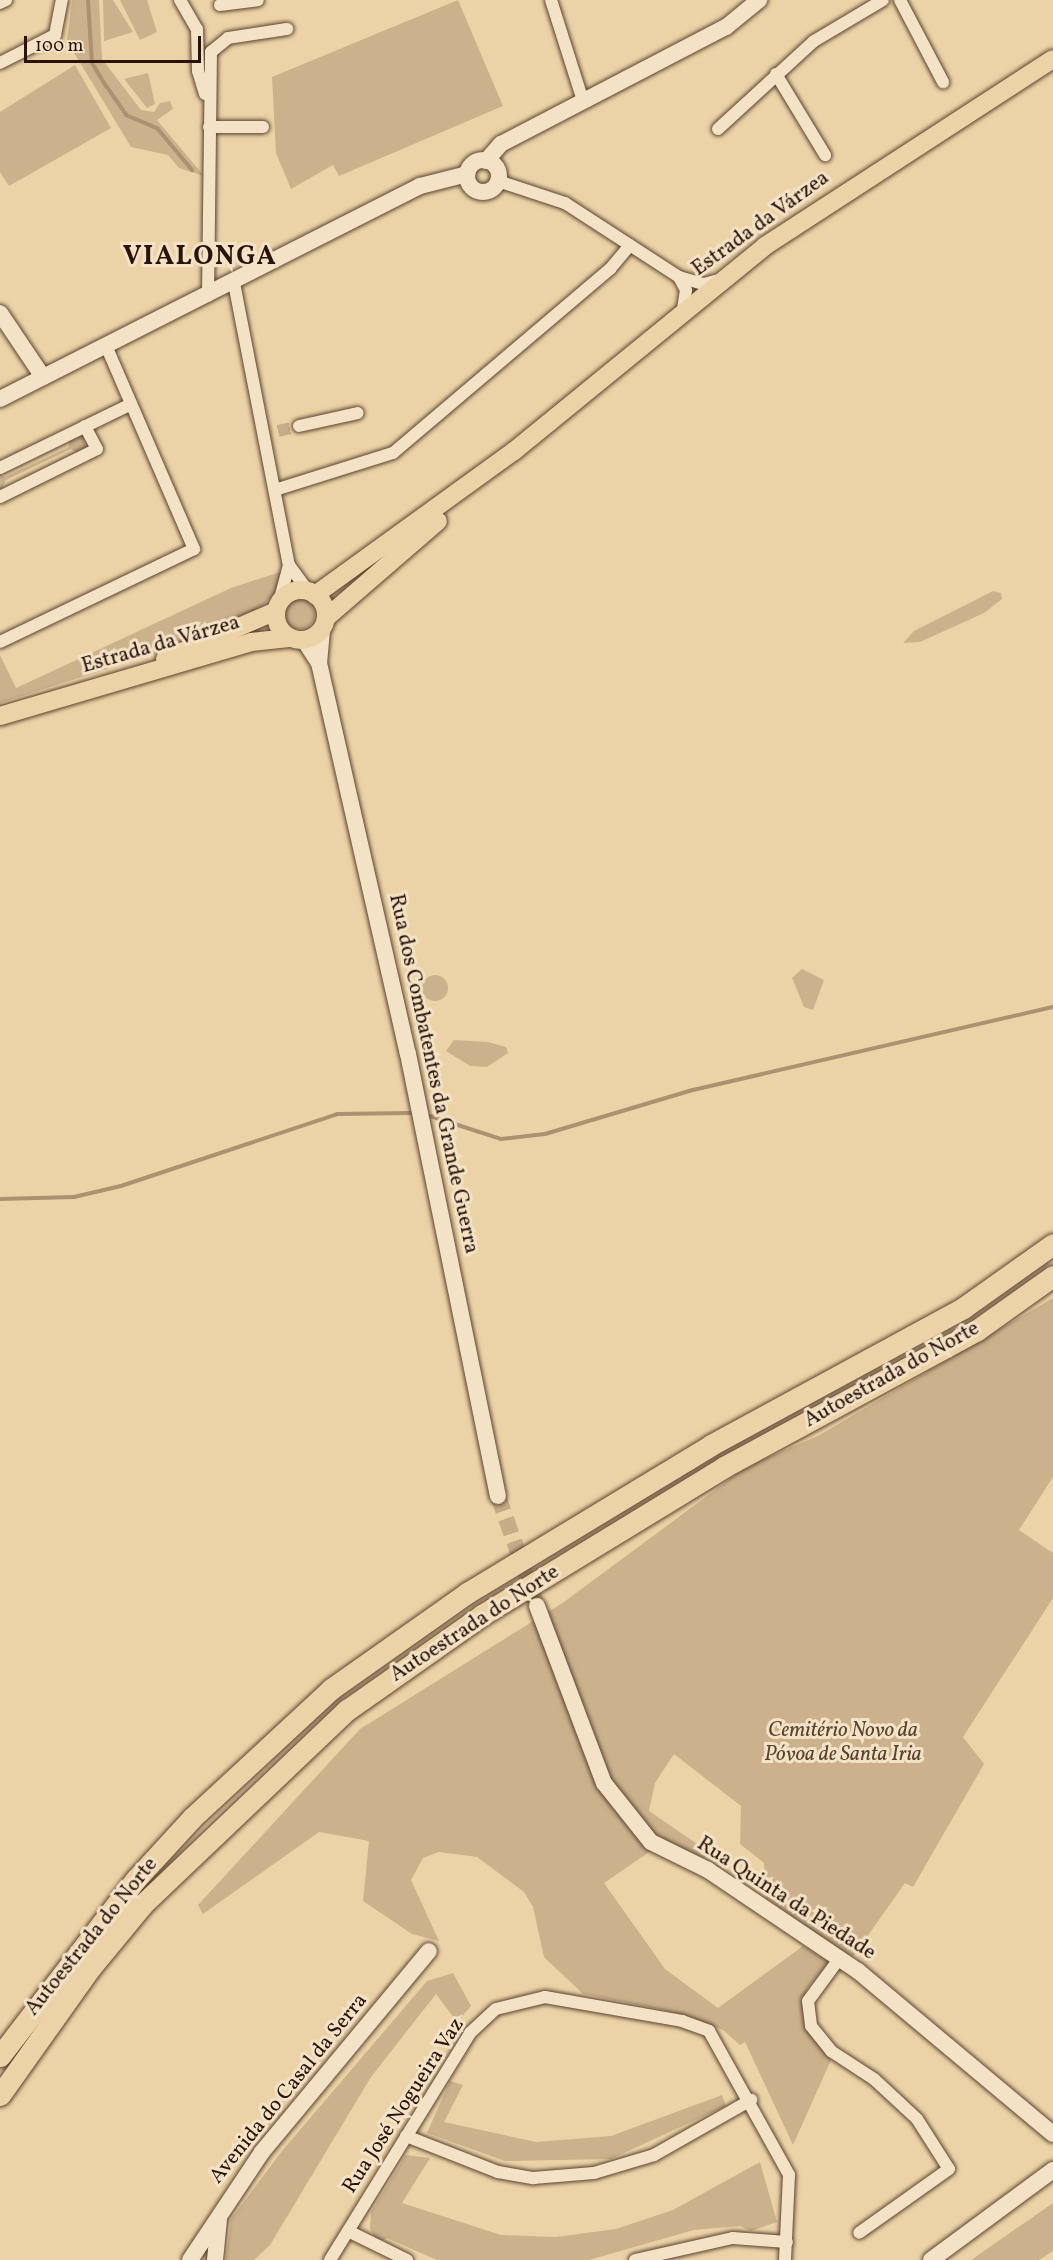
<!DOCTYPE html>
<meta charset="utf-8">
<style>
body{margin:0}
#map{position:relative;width:1053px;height:2260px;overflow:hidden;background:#ecd3a7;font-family:Vollkorn,serif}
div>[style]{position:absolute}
.green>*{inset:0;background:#cbb28c}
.round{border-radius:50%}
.stream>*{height:4px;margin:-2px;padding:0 2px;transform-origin:2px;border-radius:2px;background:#aa9272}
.street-tunnel>*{height:12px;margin-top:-6px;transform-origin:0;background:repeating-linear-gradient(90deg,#c5ad88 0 12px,transparent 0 18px)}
.secondary-tunnel>*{height:16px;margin-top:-8px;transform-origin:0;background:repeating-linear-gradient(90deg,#c5ad88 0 16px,transparent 0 24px)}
.roads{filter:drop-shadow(0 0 2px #5a4331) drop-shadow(0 0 2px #5a4331)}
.street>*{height:12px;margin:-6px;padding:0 6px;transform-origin:6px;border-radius:6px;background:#f3e2c6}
.secondary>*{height:16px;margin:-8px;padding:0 8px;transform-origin:8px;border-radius:8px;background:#f3e2c6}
.secondary>.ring{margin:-8px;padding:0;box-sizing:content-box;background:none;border:16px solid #f3e2c6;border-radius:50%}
.primary>*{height:18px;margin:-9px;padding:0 9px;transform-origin:9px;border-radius:9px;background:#ecd3a7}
.primary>.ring{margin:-9px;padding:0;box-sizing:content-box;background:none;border:18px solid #ecd3a7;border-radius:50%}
.highway>*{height:21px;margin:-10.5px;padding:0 10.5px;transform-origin:10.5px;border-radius:10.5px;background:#ecd3a7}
span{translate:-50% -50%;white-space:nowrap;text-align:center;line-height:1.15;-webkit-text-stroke:6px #f3e2c6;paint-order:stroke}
.street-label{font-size:21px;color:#2a130a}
.park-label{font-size:21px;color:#5a4331;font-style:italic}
.district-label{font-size:27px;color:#2a130a;font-weight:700;letter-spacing:1.5px}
.scale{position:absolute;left:24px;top:36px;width:177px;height:27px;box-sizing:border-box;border:3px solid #2a130a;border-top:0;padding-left:8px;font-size:18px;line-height:21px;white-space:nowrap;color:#2a130a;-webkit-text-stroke:4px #f3e2c6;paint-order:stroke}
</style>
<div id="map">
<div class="green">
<div style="clip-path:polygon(72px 0,99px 0,102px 59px,141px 110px,154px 112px,160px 103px,170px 101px,173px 109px,157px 120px,204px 176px,179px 168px,168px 155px,131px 147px,67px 41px)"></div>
<div style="clip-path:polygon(103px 0,113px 0,133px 32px,104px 41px)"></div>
<div style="clip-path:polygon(120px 0,147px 0,157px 32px,140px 40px)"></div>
<div style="clip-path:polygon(458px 0,503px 106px,339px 176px,333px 165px,291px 189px,276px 153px,272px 77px)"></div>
<div style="clip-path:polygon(75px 65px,111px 128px,9px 186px,0 172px,0 112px)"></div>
<div style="clip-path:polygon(148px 73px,155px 104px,147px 108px,124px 79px)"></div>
<div style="clip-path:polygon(82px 433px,86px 449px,78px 453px,71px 449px,6px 480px,0 492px,0 474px,5px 477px,69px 447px,69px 436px)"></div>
<div style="clip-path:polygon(283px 571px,276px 592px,260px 609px,179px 646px,0 703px,0 655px,16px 688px,231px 588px)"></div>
<div style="clip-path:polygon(993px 591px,1001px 593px,1002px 599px,984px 613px,920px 642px,903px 643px,914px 631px)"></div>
<div class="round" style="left:285px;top:599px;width:30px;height:30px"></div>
<div style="clip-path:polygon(802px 969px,824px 980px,813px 1010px,804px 1007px,792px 978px)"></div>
<div class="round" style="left:422px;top:975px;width:26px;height:26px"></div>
<div style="clip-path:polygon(454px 1040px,488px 1042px,506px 1047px,508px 1053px,487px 1067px,470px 1066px,446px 1051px)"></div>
<div style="clip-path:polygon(1053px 1298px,1053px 1477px,1019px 1530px,1053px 1553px,1053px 1598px,963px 1737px,984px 1764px,913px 1887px,905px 1883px,852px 1958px,766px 1898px,764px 1863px,740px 1844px,741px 1806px,674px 1754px,655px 1783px,649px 1811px,709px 1852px,704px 1858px,664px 1842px,604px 1883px,665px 1969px,718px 2008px,803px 1946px,829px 1962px,807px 1989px,803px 2008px,806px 2029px,831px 2060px,793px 2145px,745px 2042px,740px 2045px,723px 2030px,674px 2012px,583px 1994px,544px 1957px,533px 1907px,524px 1892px,477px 1857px,439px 1852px,423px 1858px,411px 1880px,439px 1941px,412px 1934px,363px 1901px,369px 1841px,319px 1832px,203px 1914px,198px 1905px,360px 1729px,564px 1602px,746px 1467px,818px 1436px)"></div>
<div style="clip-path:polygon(453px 1973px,471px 2006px,457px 2022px,436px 1994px,371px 2077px,270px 2245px,254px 2260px,226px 2260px,231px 2219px,282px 2151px,427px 1981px)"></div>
<div style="clip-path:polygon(450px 2081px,463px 2085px,444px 2122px,536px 2142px,611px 2136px,722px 2095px,726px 2106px,611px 2159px,505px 2161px,427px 2133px)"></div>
<div style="clip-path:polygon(406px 2155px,430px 2158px,402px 2203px,501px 2235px,556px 2237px,616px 2229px,673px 2210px,760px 2162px,777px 2222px,751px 2231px,740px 2226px,694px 2230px,589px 2260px,437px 2260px,387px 2238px,378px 2243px,370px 2229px,371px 2212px)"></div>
<div style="clip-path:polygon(1053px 2203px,1053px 2251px,1039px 2260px,971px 2260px)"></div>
</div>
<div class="stream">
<div style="left:88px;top:0;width:63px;rotate:86.4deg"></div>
<div style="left:92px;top:63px;width:23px;rotate:59deg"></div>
<div style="left:104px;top:83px;width:39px;rotate:55deg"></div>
<div style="left:126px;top:115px;width:34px;rotate:23deg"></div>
<div style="left:157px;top:128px;width:55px;rotate:50.2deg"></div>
<div style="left:430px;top:1116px;width:75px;rotate:17.9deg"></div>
<div style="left:501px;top:1139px;width:44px;rotate:-6.5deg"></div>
<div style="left:545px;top:1134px;width:154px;rotate:-16.6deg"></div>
<div style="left:693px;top:1090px;width:369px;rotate:-13deg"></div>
<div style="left:0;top:1199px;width:74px;rotate:-1.5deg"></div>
<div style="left:74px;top:1197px;width:48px;rotate:-13.2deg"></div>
<div style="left:121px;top:1186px;width:228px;rotate:-18.4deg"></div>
<div style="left:337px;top:1114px;width:73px;rotate:-0.8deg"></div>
</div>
<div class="street-tunnel">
<div style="left:278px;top:431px;width:22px;rotate:-13deg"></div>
</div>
<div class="secondary-tunnel">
<div style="left:498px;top:1496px;width:117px;rotate:70.5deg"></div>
</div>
<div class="roads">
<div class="street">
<div style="left:180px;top:0;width:34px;rotate:60deg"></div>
<div style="left:197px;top:29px;width:42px;rotate:88.6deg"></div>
<div style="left:198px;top:71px;width:24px;rotate:73deg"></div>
<div style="left:551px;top:0;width:106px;rotate:72.4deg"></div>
<div style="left:900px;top:0;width:93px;rotate:62.3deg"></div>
<div style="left:0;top:3px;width:7px;rotate:-27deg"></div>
<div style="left:220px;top:5px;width:38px;rotate:-7deg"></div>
<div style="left:0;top:63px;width:62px;rotate:-27deg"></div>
<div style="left:55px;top:35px;width:36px;rotate:-79deg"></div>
<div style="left:776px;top:74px;width:95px;rotate:58.8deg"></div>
<div style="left:209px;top:127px;width:54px"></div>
<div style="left:718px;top:129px;width:130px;rotate:-42.5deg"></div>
<div style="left:814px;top:41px;width:80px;rotate:-30.7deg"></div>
<div style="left:498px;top:181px;width:71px;rotate:18.2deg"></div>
<div style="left:565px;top:203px;width:136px;rotate:33deg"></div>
<div style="left:679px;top:277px;width:26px;rotate:16deg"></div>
<div style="left:704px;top:284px;width:16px;rotate:-15deg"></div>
<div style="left:679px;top:277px;width:15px;rotate:62deg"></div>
<div style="left:686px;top:290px;width:20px;rotate:99deg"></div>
<div style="left:234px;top:283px;width:287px;rotate:79deg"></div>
<div style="left:289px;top:565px;width:38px;rotate:105deg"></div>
<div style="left:208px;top:296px;width:244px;rotate:-89.3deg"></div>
<div style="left:211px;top:52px;width:22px;rotate:-39deg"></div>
<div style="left:228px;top:38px;width:60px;rotate:-8.7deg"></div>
<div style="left:299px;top:426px;width:60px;rotate:-12.4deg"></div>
<div style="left:0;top:468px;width:146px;rotate:-26deg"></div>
<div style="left:278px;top:489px;width:121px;rotate:-17.4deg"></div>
<div style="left:393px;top:453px;width:285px;rotate:-40.3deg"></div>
<div style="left:610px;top:269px;width:31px;rotate:-50deg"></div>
<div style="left:0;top:497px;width:108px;rotate:-26.3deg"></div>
<div style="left:97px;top:449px;width:26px;rotate:-118deg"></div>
<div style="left:289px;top:565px;width:32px;rotate:54deg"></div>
<div style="left:0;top:642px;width:215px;rotate:-25.6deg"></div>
<div style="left:194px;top:549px;width:221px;rotate:-113.4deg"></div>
<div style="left:839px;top:1959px;width:52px;rotate:126.4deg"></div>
<div style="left:808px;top:2001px;width:25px;rotate:83deg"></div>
<div style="left:811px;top:2026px;width:32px;rotate:51deg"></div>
<div style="left:831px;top:2051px;width:51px;rotate:33.1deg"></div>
<div style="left:874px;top:2079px;width:59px;rotate:42.9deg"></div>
<div style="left:917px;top:2119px;width:59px;rotate:57.4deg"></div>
<div style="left:949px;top:2169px;width:110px;rotate:144.6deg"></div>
<div style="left:406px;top:2136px;width:99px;rotate:21.4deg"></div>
<div style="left:498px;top:2172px;width:36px;rotate:10deg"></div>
<div style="left:533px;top:2178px;width:61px;rotate:-4.7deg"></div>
<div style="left:594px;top:2173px;width:63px;rotate:-16.7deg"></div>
<div style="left:654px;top:2155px;width:112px;rotate:-29.6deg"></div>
<div style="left:348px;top:2231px;width:66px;rotate:26.2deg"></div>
<div style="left:330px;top:2260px;width:267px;rotate:-58.3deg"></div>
<div style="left:470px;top:2033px;width:35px;rotate:-43deg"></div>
<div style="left:496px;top:2009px;width:50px;rotate:-13.8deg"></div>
<div style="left:545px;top:1997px;width:139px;rotate:9.9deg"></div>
<div style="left:682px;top:2021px;width:29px;rotate:20deg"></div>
<div style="left:709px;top:2031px;width:165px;rotate:60.9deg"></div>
<div style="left:789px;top:2175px;width:85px;rotate:92.7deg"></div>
<div style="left:635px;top:2260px;width:100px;rotate:-12.7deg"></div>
<div style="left:733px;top:2238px;width:54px;rotate:4.2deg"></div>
</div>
<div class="secondary">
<div class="ring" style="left:467px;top:160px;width:16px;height:16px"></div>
<div style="left:486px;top:161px;width:23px;rotate:-49deg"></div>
<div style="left:501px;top:144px;width:254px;rotate:-27.5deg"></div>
<div style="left:726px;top:27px;width:43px;rotate:-39.3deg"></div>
<div style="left:0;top:313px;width:77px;rotate:56.1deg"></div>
<div style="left:0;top:399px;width:471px;rotate:-26.9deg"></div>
<div style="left:420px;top:186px;width:49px;rotate:-14.3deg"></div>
<div style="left:322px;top:630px;width:33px;rotate:95deg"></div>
<div style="left:319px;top:663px;width:401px;rotate:77.2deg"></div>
<div style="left:408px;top:1054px;width:451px;rotate:78.5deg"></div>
<div style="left:304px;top:640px;width:27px;rotate:57deg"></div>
<div style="left:537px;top:1606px;width:189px;rotate:69.3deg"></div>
<div style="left:604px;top:1783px;width:75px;rotate:51.5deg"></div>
<div style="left:651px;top:1842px;width:64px;rotate:26.2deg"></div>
<div style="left:708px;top:1870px;width:181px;rotate:34deg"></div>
<div style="left:858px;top:1971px;width:254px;rotate:39.9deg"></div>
<div style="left:190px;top:2260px;width:130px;rotate:-56.3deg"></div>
<div style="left:262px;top:2152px;width:261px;rotate:-50.3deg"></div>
<div style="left:215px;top:2260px;width:41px;rotate:-84.4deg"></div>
<div style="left:931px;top:2260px;width:152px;rotate:-36.4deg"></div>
</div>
<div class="primary">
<div class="ring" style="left:276px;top:590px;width:32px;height:32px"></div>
<div style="left:315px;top:595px;width:246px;rotate:-35.9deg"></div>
<div style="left:514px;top:451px;width:324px;rotate:-39.2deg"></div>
<div style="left:765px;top:246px;width:343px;rotate:-33deg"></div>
<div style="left:326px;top:618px;width:148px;rotate:-40.9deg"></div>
<div style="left:165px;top:659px;width:121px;rotate:-23.4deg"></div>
<div style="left:0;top:716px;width:262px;rotate:-16.4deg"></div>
<div style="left:251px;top:642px;width:38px;rotate:-6deg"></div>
</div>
<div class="highway">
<div style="left:0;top:2056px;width:223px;rotate:-52.5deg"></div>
<div style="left:136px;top:1879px;width:84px;rotate:-47.4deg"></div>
<div style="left:193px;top:1817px;width:188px;rotate:-42.8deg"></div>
<div style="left:331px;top:1689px;width:166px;rotate:-35.2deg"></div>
<div style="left:467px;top:1593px;width:285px;rotate:-31.2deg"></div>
<div style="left:711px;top:1445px;width:287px;rotate:-28.5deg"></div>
<div style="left:963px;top:1308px;width:110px;rotate:-35.4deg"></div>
<div style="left:0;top:2095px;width:157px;rotate:-54.6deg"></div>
<div style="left:91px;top:1967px;width:82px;rotate:-50.5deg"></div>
<div style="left:143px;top:1904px;width:282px;rotate:-43.6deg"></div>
<div style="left:347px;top:1710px;width:165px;rotate:-35.1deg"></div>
<div style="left:482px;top:1615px;width:284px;rotate:-31.4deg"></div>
<div style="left:724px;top:1467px;width:288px;rotate:-28.4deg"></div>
<div style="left:977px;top:1330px;width:93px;rotate:-35.4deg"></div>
</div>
</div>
<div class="street-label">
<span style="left:761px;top:224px;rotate:-36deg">Estrada da Várzea</span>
<span style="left:161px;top:645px;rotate:-16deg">Estrada da Várzea</span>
<span style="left:433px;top:1074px;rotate:78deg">Rua dos Combatentes da Grande Guerra</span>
<span style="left:892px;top:1375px;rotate:-29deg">Autoestrada do Norte</span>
<span style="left:475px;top:1624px;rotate:-33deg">Autoestrada do Norte</span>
<span style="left:786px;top:1899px;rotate:33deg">Rua Quinta da Piedade</span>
<span style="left:92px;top:1937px;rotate:-51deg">Autoestrada do Norte</span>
<span style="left:289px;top:2089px;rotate:-51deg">Avenida do Casal da Serra</span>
<span style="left:404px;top:2106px;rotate:-57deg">Rua José Nogueira Vaz</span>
</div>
<div class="park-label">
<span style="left:843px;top:1743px">Cemitério Novo da<br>Póvoa de Santa Iria</span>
</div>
<div class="district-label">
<span style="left:200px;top:258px">VIALONGA</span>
</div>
<div class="scale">100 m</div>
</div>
